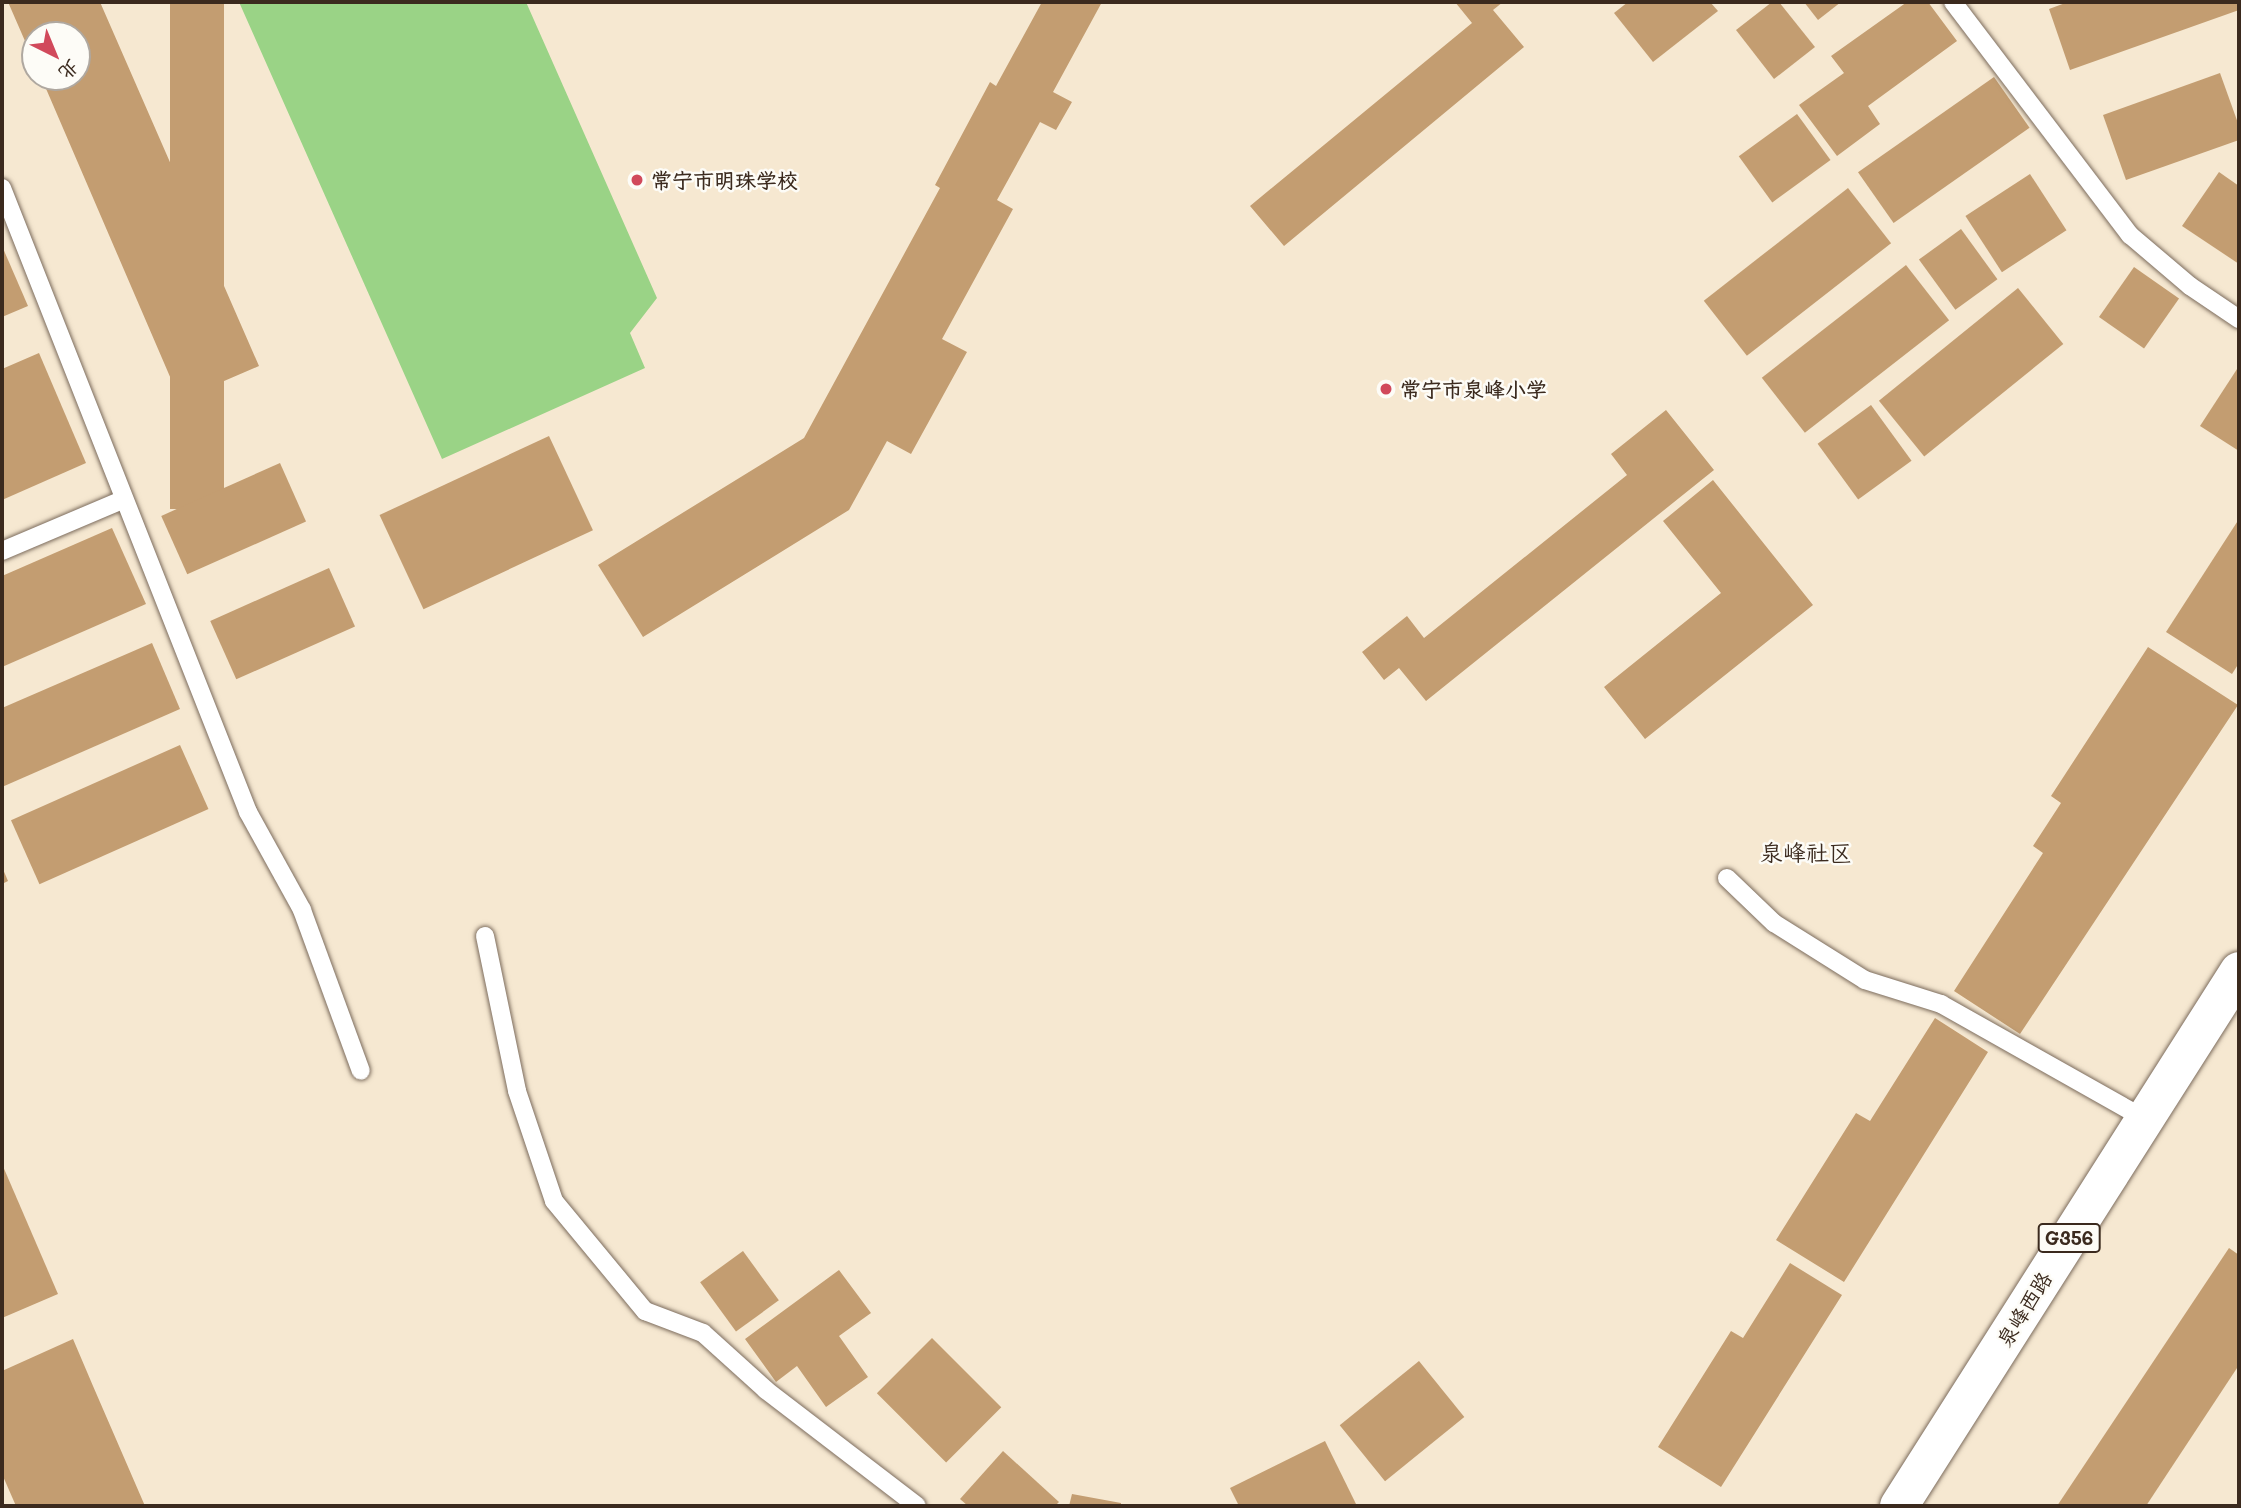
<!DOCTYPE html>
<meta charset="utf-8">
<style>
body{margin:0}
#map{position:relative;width:2241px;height:1508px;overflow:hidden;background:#f6e8d1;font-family:Mali,"LXGW WenKai TC",sans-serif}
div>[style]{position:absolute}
.green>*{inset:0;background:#9ad386}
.building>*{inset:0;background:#c39d71;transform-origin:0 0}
.roads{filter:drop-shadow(0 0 2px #7c6c5d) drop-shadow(0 0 2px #7c6c5d)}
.service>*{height:18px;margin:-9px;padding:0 9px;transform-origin:9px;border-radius:9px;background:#fff}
.trunk>*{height:38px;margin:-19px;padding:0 19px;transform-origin:19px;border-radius:19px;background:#fff}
.dots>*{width:19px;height:19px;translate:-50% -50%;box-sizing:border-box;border:4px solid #fdfcf7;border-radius:50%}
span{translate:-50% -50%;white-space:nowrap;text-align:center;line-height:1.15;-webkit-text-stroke:5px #fdfcf7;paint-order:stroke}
.shield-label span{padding:2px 5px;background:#fdfcf7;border:2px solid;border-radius:5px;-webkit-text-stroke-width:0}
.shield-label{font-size:19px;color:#3b2a1e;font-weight:700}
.poi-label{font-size:21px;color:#3b2a1e;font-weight:700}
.left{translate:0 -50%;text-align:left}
.street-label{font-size:21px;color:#3b2a1e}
.neighbourhood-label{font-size:23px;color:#3b2a1e}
.frame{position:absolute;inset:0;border:4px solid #3b2a1e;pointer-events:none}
.north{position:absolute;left:21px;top:21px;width:70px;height:70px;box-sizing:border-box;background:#fdfcf7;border:2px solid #afa8a0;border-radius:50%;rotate:137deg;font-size:19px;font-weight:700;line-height:28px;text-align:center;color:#3b2a1e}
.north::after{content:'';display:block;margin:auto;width:24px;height:32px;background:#d1495b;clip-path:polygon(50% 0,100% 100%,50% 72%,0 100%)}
</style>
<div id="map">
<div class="green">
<div style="clip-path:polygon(239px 2px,526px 2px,657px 298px,630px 333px,645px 368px,442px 459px)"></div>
</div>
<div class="building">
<div style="clip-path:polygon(8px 2px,100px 2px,259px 366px,180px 400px,41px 77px,77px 77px,77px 35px,35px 35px,35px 64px)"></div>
<div style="left:170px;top:2px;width:54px;height:507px"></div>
<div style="clip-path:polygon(1042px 2px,1102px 2px,1053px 92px,1072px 102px,1056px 130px,1040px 122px,997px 200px,1013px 209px,942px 339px,967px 352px,911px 454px,887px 441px,849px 510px,643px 637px,598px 565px,804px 438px,940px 188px,935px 185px,990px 82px,996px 86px)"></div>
<div style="clip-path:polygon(1455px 2px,1503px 2px,1493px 10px,1524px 47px,1284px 246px,1250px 206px,1472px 23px)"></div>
<div style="clip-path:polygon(1628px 2px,1710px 2px,1718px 11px,1653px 62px,1614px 13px)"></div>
<div style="clip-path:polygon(1772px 2px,1779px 2px,1815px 47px,1774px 79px,1736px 30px)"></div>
<div style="clip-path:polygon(1804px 2px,1841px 2px,1818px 20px)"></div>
<div style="clip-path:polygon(1907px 2px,1928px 2px,1957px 41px,1868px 106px,1880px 124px,1837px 156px,1799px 105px,1844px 73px,1831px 56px)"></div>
<div style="clip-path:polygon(2068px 2px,2239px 2px,2239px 10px,2070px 70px,2049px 9px)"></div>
<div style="clip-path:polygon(2220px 73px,2239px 126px,2239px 140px,2126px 180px,2103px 115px)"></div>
<div style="left:1994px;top:77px;width:62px;height:166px;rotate:55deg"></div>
<div style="left:1797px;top:114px;width:57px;height:72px;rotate:54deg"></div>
<div style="clip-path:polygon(2219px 172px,2239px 186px,2239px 264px,2182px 226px)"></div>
<div style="left:2030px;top:174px;width:67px;height:77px;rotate:57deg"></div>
<div style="left:1848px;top:188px;width:70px;height:183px;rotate:52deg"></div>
<div style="left:1961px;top:229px;width:62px;height:52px;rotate:54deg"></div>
<div style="clip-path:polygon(2px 246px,28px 306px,2px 317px)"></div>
<div style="left:1906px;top:265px;width:70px;height:183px;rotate:52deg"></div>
<div style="left:2134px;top:267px;width:55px;height:61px;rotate:35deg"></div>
<div style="left:2018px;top:288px;width:72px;height:179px;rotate:51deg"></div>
<div style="clip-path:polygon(39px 353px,86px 463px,2px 500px,2px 369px)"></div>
<div style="clip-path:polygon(2239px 366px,2239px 451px,2200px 426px)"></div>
<div style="left:1871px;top:405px;width:69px;height:66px;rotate:54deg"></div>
<div style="clip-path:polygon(1666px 410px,1714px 470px,1426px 701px,1399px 668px,1384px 680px,1362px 652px,1407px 616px,1424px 638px,1627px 475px,1611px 454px)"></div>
<div style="left:549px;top:436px;width:104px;height:187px;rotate:65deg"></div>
<div style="left:280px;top:463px;width:64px;height:130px;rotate:66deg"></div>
<div style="clip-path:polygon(1713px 480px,1813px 605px,1645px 739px,1604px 687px,1721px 593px,1663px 521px)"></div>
<div style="clip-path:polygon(2239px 519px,2239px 663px,2232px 674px,2166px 632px)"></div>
<div style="clip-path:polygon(112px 528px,146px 604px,2px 667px,2px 576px)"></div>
<div style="left:329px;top:568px;width:64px;height:130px;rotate:66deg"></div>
<div style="clip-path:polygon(152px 643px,180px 709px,2px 787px,2px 708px)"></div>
<div style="clip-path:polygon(2148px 647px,2238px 705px,2020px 1034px,1954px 991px,2043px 853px,2033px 846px,2061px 803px,2051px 796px)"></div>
<div style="left:180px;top:745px;width:70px;height:185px;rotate:66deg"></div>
<div style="clip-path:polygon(2px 867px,8px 881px,2px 884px)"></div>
<div style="clip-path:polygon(1935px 1018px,1988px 1052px,1844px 1282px,1776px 1240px,1856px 1113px,1870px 1121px)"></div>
<div style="clip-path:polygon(2px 1164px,58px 1294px,2px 1318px)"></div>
<div style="clip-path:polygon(2229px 1248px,2239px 1255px,2239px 1365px,2146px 1506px,2057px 1506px)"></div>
<div style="left:743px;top:1251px;width:61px;height:53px;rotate:54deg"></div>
<div style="clip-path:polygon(1790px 1263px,1842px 1295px,1721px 1487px,1658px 1447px,1731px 1331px,1743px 1338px)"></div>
<div style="clip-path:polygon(839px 1270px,871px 1313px,839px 1336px,868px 1377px,826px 1407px,797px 1366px,776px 1382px,745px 1339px)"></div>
<div style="left:932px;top:1338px;width:98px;height:78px;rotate:45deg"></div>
<div style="clip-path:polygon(73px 1339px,93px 1386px,145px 1506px,16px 1506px,2px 1474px,2px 1371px)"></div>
<div style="left:1419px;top:1361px;width:72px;height:102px;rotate:51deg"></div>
<div style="clip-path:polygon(1325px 1441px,1357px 1506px,1239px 1506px,1230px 1488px)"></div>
<div style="clip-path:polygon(1003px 1451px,1059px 1502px,1055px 1506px,968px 1506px,960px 1499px)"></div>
<div style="clip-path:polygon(1072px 1494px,1121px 1503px,1121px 1506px,1069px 1506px)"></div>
</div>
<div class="roads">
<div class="service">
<div style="left:1953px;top:2px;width:293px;rotate:52.8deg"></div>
<div style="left:2130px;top:235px;width:79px;rotate:40.4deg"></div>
<div style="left:2190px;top:286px;width:59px;rotate:34deg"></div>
<div style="left:2px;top:188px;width:671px;rotate:68.48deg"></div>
<div style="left:248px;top:812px;width:112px;rotate:61.1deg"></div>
<div style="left:302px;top:910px;width:171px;rotate:69.9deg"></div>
<div style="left:2px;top:551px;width:130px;rotate:-23deg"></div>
<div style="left:1727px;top:878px;width:65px;rotate:43.8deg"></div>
<div style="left:1774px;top:923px;width:107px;rotate:32.1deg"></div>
<div style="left:1865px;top:980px;width:80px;rotate:17.5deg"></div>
<div style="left:1941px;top:1004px;width:234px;rotate:29.4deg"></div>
<div style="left:485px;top:936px;width:158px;rotate:78.3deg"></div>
<div style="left:517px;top:1091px;width:116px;rotate:71.4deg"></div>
<div style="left:554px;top:1201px;width:143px;rotate:50.4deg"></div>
<div style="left:645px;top:1311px;width:62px;rotate:20.8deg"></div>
<div style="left:703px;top:1333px;width:85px;rotate:42.1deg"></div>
<div style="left:766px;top:1390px;width:190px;rotate:37.5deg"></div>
</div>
<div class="trunk">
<div style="left:1899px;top:1506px;width:634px;rotate:-57.56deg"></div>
</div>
</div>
<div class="dots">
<div style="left:637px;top:180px;background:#d1495b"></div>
<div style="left:1386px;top:389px;background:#d1495b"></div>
</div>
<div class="shield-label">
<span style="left:2069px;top:1238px">G356</span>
</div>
<div class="poi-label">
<span class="left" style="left:651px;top:180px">常宁市明珠学校</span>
<span class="left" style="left:1400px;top:389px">常宁市泉峰小学</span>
</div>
<div class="street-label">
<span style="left:2024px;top:1309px;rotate:-58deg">泉峰西路</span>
</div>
<div class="neighbourhood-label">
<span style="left:1806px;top:852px">泉峰社区</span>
</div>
<div class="frame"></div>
<div class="north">北</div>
</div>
